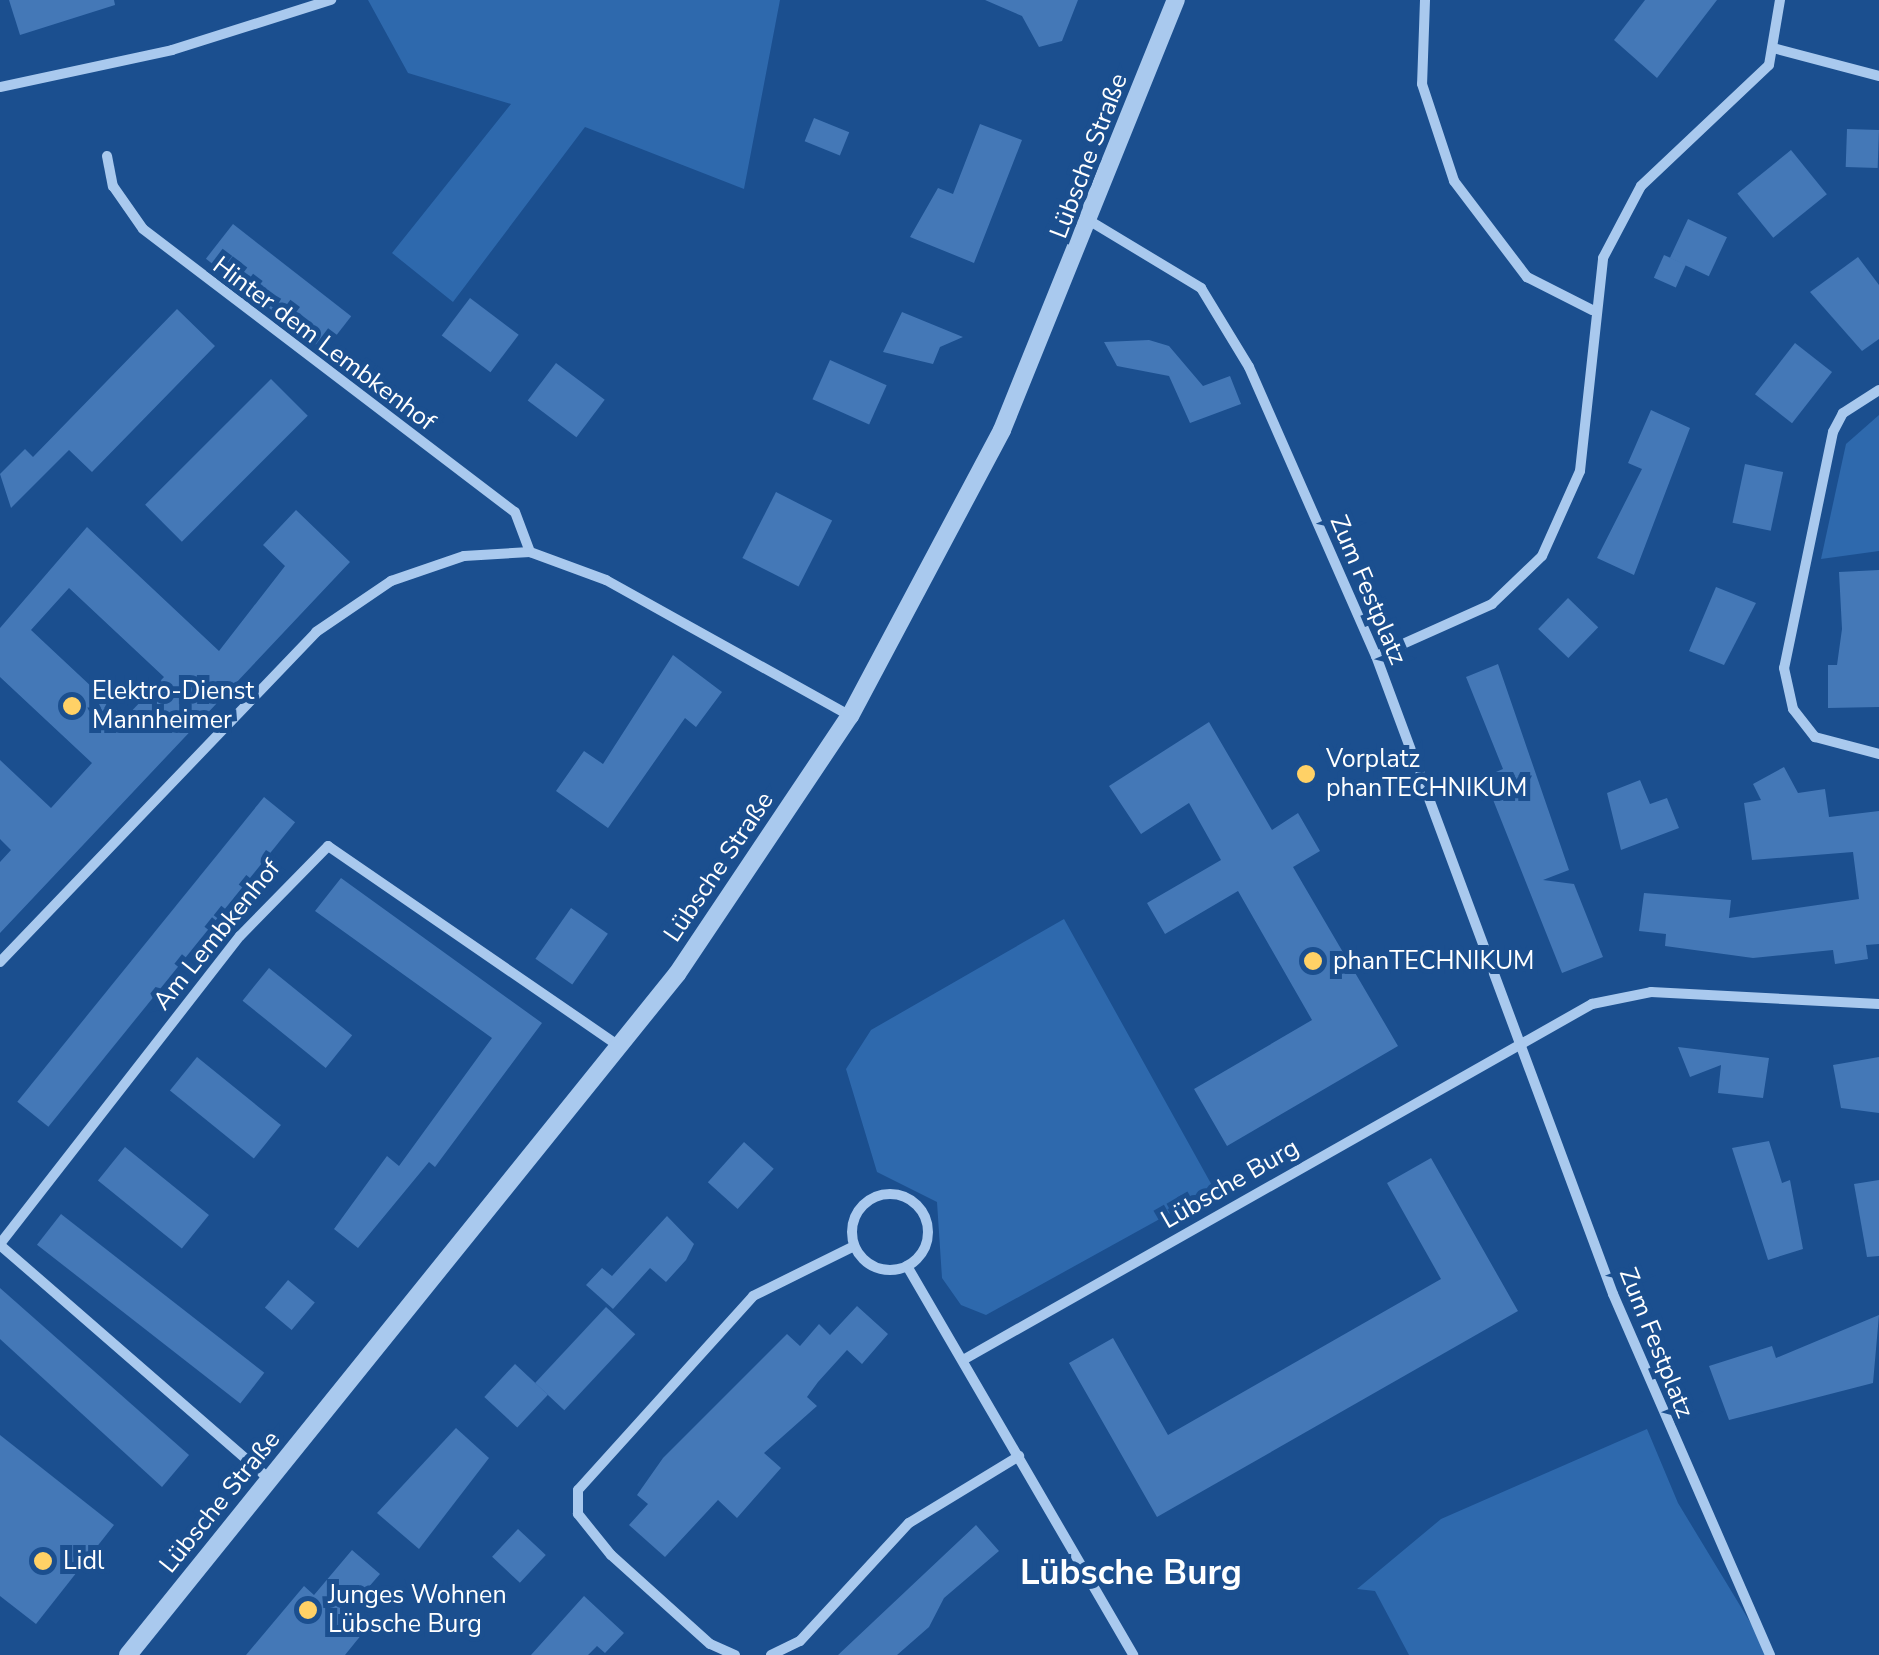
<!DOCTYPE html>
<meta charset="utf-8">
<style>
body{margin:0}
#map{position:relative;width:1879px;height:1655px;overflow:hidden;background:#1b4f8f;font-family:"Nunito Sans",sans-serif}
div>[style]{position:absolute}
.green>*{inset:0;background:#2e69ad}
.building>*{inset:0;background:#4478b7;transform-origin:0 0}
.minor>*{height:10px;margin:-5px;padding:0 5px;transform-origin:5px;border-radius:5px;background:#a9c9ee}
.minor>.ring{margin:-5px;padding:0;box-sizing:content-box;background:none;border:10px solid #a9c9ee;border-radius:50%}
.tertiary>*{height:18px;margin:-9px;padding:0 9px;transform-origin:9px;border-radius:9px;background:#a9c9ee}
.dots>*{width:28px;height:28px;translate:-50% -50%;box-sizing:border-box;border:5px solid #1b4f8f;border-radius:50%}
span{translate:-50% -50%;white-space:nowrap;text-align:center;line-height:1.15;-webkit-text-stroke:10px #1b4f8f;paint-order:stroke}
.street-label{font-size:25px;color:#fff}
.poi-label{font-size:25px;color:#fff}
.left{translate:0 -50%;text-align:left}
.district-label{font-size:35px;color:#fff;font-weight:700}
</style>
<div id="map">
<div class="green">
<div style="clip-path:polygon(368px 0,780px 0,744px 189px,585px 127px,453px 302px,392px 253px,511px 104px,408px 73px)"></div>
<div style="clip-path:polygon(1879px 415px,1879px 551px,1821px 559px,1846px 444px)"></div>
<div style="clip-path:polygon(1064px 919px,1214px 1189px,986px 1315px,961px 1305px,942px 1278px,937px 1202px,877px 1172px,846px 1069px,871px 1030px)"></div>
<div style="clip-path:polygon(1647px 1429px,1678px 1503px,1770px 1655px,1409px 1655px,1375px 1591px,1357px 1589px,1441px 1519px)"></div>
</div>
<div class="building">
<div style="clip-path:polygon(9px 0,114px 0,115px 5px,20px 35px)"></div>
<div style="clip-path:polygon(985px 0,1078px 0,1062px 41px,1039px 47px,1022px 16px)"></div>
<div style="clip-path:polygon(1645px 0,1717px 0,1657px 78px,1614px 40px)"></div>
<div style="left:814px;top:118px;width:38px;height:25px;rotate:22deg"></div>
<div style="clip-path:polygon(980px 124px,1022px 140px,974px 263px,910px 237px,938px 188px,953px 194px)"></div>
<div style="left:1847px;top:129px;width:32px;height:38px;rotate:2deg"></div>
<div style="left:1791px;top:150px;width:57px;height:69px;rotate:51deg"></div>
<div style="left:1688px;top:219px;width:43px;height:43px;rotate:25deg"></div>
<div style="left:233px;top:224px;width:150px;height:44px;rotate:38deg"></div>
<div style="left:1664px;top:255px;width:24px;height:25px;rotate:24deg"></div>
<div style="clip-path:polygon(1858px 257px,1879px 285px,1879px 339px,1862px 351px,1810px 292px)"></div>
<div style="left:470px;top:298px;width:61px;height:47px;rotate:37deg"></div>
<div style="clip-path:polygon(177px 309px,215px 346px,92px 472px,69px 450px,11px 508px,0 474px,25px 449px,33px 457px)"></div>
<div style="clip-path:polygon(902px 312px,963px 337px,940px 347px,933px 364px,883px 352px)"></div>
<div style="clip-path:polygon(1149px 340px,1169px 346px,1203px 386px,1230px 376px,1241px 404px,1190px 423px,1169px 376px,1117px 366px,1104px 342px)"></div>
<div style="left:1795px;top:343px;width:47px;height:65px;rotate:38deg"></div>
<div style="left:830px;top:360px;width:62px;height:43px;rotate:24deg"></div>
<div style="left:556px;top:363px;width:61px;height:47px;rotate:37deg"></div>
<div style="left:271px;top:379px;width:52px;height:178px;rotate:45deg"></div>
<div style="clip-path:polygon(1651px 410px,1690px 428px,1634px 575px,1597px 558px,1642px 469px,1628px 463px)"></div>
<div style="left:1745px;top:464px;width:39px;height:60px;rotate:12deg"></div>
<div style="left:776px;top:492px;width:63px;height:74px;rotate:27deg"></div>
<div style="clip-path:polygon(evenodd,296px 510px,350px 562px,0 933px,0 862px,11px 850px,0 839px,0 760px,51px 808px,92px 763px,0 677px,0 628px,87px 527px,219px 651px,285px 566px,263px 545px,296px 510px,69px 588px,164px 677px,125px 718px,31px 630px,69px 588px)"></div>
<div style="clip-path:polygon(1879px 570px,1879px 707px,1828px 708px,1828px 665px,1837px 665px,1842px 629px,1839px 572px)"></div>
<div style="clip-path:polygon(1716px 587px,1756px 603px,1724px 665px,1689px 651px)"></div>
<div style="left:1568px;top:598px;width:42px;height:43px;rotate:44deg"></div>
<div style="clip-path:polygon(673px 655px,722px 692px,696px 727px,685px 718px,608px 828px,556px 791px,584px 751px,603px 764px)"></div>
<div style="clip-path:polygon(1498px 664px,1569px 870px,1543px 880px,1574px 884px,1603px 957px,1562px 973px,1484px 777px,1503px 769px,1466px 677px)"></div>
<div style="clip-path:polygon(1209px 722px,1272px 830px,1298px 813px,1320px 851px,1293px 867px,1398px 1046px,1227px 1146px,1194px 1089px,1312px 1020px,1238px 891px,1165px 934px,1147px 903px,1221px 860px,1189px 803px,1141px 834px,1109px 786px)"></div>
<div style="clip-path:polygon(1784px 767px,1798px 793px,1825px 789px,1829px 817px,1879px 811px,1879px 944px,1866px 945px,1868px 959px,1835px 964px,1833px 950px,1753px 958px,1665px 946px,1666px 934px,1639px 931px,1644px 893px,1731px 900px,1729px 918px,1859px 899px,1853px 852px,1752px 860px,1744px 803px,1761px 800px,1753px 784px)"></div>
<div style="clip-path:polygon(1640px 780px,1650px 804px,1667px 798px,1679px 828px,1621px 850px,1607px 793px)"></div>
<div style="left:264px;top:797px;width:40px;height:392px;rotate:39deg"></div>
<div style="clip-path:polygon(341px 878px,542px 1023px,435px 1167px,429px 1162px,358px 1248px,334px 1229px,387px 1156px,399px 1166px,492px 1038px,315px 911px)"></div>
<div style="left:571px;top:908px;width:45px;height:62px;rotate:35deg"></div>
<div style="left:269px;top:968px;width:107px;height:42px;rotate:39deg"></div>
<div style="clip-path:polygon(1678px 1047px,1769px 1058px,1763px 1098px,1718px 1093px,1721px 1065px,1690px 1077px)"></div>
<div style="left:197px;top:1057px;width:108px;height:43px;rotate:39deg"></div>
<div style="clip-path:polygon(1879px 1057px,1879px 1113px,1841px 1108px,1833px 1065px)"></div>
<div style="clip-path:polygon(1769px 1141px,1782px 1183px,1790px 1180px,1803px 1249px,1768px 1260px,1732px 1148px)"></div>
<div style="left:744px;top:1142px;width:40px;height:54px;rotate:42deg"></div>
<div style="left:125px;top:1147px;width:108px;height:43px;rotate:39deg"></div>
<div style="clip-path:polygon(1431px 1158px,1518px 1311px,1157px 1517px,1069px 1363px,1113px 1338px,1168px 1435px,1441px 1279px,1387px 1183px)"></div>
<div style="clip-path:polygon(1879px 1180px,1879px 1256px,1867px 1257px,1854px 1184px)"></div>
<div style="left:61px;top:1214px;width:258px;height:39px;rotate:38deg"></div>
<div style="clip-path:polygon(667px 1216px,694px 1244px,686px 1260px,666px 1282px,650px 1268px,613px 1309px,586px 1285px,602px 1268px,612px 1276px)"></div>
<div style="left:288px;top:1280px;width:35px;height:36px;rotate:40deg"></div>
<div style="clip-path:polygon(0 1288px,189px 1455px,162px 1487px,0 1339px)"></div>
<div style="clip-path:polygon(857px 1306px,888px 1334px,862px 1364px,847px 1350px,818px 1382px,807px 1397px,817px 1406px,764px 1453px,781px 1468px,737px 1518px,718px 1500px,665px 1557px,629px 1525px,648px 1504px,637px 1495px,663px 1458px,787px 1334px,800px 1346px,819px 1324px,830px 1335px)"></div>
<div style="left:606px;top:1307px;width:40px;height:104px;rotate:43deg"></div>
<div style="clip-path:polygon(1879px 1315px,1873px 1383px,1729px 1420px,1709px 1366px,1772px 1346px,1776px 1358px)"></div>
<div style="left:515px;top:1364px;width:45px;height:45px;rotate:43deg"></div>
<div style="clip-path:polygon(456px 1428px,489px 1458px,419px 1549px,377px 1513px)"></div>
<div style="clip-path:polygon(0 1435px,114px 1525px,36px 1624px,0 1596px)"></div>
<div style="clip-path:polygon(976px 1525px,999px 1551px,944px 1598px,929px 1627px,897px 1655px,838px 1655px)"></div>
<div style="left:518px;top:1529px;width:38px;height:38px;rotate:43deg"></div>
<div style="clip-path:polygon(352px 1550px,380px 1574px,342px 1618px,362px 1634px,345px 1655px,246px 1655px,304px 1586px,314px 1595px)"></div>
<div style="clip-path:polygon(584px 1596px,624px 1633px,605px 1653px,597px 1646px,588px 1655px,531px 1655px)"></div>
</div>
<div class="minor">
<div style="left:1425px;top:0;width:84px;rotate:92deg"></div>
<div style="left:1422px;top:84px;width:102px;rotate:71.7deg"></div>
<div style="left:1454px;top:181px;width:121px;rotate:52.8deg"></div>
<div style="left:1527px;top:277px;width:73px;rotate:26.9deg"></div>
<div style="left:1777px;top:49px;width:106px;rotate:14.8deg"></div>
<div style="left:0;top:87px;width:176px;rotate:-12.1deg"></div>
<div style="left:172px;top:50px;width:167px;rotate:-17.5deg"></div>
<div style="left:107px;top:156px;width:31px;rotate:79deg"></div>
<div style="left:113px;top:186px;width:52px;rotate:55.1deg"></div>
<div style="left:143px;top:229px;width:467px;rotate:37.3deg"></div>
<div style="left:515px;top:512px;width:43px;rotate:69.4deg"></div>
<div style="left:530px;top:552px;width:81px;rotate:20.2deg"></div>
<div style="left:606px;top:580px;width:279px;rotate:29.1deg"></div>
<div style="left:1090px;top:221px;width:130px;rotate:31.1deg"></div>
<div style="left:1201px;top:288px;width:92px;rotate:58.7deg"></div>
<div style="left:1249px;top:367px;width:316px;rotate:66.3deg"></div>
<div style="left:1376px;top:656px;width:681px;rotate:69.62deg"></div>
<div style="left:1613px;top:1294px;width:394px;rotate:66.5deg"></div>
<div style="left:1879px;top:390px;width:43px;rotate:147.4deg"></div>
<div style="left:1843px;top:413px;width:21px;rotate:118deg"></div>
<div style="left:1833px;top:432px;width:241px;rotate:101.7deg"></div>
<div style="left:1784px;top:668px;width:42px;rotate:77.6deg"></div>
<div style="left:1793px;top:709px;width:36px;rotate:52deg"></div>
<div style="left:1815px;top:737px;width:66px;rotate:14.9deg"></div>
<div style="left:1376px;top:656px;width:127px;rotate:-24.1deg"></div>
<div style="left:1492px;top:604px;width:69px;rotate:-43.8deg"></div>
<div style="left:1542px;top:556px;width:93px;rotate:-65.9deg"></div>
<div style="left:1580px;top:471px;width:214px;rotate:-83.8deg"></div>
<div style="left:1603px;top:258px;width:81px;rotate:-62.2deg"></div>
<div style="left:1641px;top:186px;width:176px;rotate:-43.4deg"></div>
<div style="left:1769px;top:65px;width:66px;rotate:-80.4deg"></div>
<div style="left:0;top:962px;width:457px;rotate:-46.2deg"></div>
<div style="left:316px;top:632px;width:91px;rotate:-34.2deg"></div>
<div style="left:391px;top:581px;width:77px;rotate:-18.9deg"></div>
<div style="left:464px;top:556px;width:66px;rotate:-3.5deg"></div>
<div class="ring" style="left:852px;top:1194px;width:66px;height:66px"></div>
<div style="left:0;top:1244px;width:390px;rotate:-52.1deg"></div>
<div style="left:240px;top:936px;width:126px;rotate:-45.6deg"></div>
<div style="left:328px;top:846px;width:354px;rotate:34.5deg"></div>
<div style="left:0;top:1245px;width:358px;rotate:41deg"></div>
<div style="left:907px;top:1266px;width:450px;rotate:59.8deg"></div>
<div style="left:963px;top:1360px;width:723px;rotate:-29.51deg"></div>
<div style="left:1592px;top:1004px;width:60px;rotate:-11.5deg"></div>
<div style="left:1651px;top:992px;width:228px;rotate:3deg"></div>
<div style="left:735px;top:1655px;width:27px;rotate:-156deg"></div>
<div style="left:710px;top:1644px;width:133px;rotate:-138deg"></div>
<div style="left:611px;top:1555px;width:53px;rotate:-128.8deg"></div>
<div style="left:578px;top:1514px;width:24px;rotate:-90deg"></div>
<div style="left:578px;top:1490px;width:261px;rotate:-47.9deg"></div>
<div style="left:753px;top:1296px;width:113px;rotate:-26.3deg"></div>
<div style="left:771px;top:1655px;width:32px;rotate:-26deg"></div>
<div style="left:800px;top:1641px;width:161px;rotate:-47.3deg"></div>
<div style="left:909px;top:1523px;width:129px;rotate:-31.3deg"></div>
</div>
<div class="tertiary">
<div style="left:128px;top:1655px;width:875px;rotate:-51.13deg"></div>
<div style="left:677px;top:974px;width:311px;rotate:-56.2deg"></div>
<div style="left:850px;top:716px;width:324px;rotate:-62deg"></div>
<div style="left:1002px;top:430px;width:464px;rotate:-68deg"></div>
</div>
<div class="dots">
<div style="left:72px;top:706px;background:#ffd166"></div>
<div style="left:1306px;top:774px;background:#ffd166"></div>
<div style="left:1313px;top:961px;background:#ffd166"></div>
<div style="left:43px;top:1561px;background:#ffd166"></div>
<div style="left:308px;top:1610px;background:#ffd166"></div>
</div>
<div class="street-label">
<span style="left:1089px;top:156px;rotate:-69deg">Lübsche Straße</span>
<span style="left:324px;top:344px;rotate:37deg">Hinter dem Lembkenhof</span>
<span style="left:1368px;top:590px;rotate:67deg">Zum Festplatz</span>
<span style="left:719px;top:867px;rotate:-56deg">Lübsche Straße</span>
<span style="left:217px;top:935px;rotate:-51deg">Am Lembkenhof</span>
<span style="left:1230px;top:1184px;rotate:-30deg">Lübsche Burg</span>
<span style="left:1656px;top:1343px;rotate:68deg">Zum Festplatz</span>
<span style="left:220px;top:1502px;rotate:-51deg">Lübsche Straße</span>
</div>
<div class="poi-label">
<span class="left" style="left:92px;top:706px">Elektro-Dienst<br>Mannheimer</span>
<span class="left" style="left:1326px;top:774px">Vorplatz<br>phanTECHNIKUM</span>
<span class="left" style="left:1333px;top:961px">phanTECHNIKUM</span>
<span class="left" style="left:63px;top:1561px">Lidl</span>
<span class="left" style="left:328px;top:1610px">Junges Wohnen<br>Lübsche Burg</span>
</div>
<div class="district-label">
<span style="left:1131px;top:1573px">Lübsche Burg</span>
</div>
</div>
